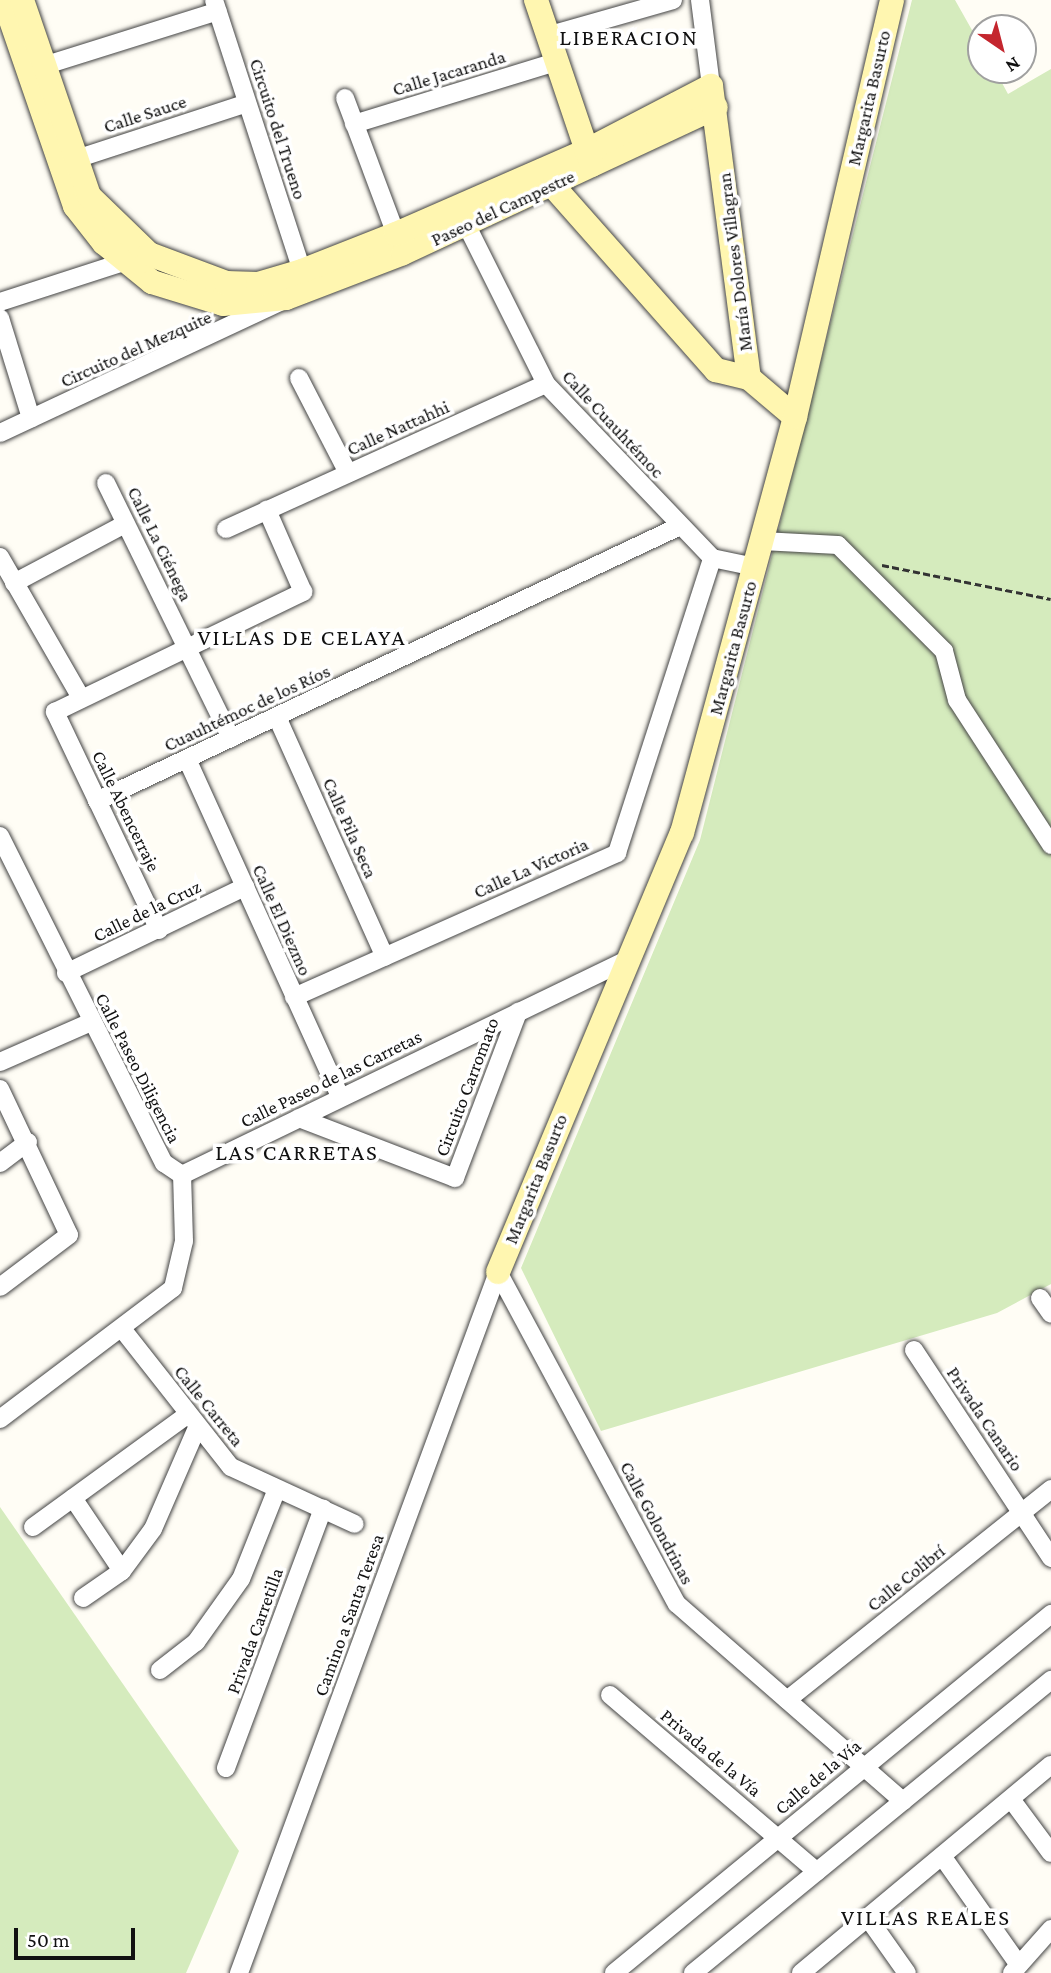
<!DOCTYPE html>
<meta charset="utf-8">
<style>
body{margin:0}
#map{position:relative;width:1051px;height:1973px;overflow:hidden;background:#fffdf5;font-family:"Crimson Pro",serif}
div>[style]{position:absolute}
.green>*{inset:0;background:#d5ebbd}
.path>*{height:2.5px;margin-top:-1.25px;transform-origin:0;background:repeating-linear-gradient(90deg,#333 0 7px,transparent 0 10.5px)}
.roads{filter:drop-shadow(0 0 2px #444) drop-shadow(0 0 2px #444)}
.street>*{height:18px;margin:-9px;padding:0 9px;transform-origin:9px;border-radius:9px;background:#fff}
.secondary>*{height:24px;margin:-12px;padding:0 12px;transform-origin:12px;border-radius:12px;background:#fff6b0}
span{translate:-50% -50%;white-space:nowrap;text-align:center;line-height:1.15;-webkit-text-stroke:7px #fff;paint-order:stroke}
.street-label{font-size:19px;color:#111}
.quarter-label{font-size:23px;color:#111;letter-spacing:2px}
.north{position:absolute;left:967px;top:14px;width:70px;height:70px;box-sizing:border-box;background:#fff;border:2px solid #a0a0a0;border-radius:50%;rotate:145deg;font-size:19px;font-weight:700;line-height:28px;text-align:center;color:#111}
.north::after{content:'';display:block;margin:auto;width:24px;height:32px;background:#c4262e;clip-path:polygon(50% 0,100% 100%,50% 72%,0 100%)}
.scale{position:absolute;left:14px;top:1928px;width:121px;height:32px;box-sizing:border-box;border:4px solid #111;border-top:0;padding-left:9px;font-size:21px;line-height:24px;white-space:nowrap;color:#111;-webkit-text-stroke:5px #fff;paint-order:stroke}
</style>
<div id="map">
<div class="green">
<div style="clip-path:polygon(912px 0,955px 0,981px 46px,981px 70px,995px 70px,1008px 94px,1051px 69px,1051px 1284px,997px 1313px,601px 1431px,521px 1268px,700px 840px)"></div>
<div style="clip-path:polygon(0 1507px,239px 1851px,186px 1973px,0 1973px)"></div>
</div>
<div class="path">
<div style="left:882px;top:565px;width:172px;rotate:11.4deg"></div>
</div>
<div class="roads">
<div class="street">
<div style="left:214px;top:0;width:285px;rotate:72deg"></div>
<div style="left:700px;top:0;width:87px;rotate:82.7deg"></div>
<div style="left:547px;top:36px;width:131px;rotate:-15.9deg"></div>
<div style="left:43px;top:66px;width:183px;rotate:-17.4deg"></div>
<div style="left:345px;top:98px;width:157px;rotate:69.5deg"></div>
<div style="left:354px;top:124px;width:211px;rotate:-17.1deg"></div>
<div style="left:67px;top:162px;width:189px;rotate:-18.1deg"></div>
<div style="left:467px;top:226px;width:177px;rotate:63.4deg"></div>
<div style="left:546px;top:384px;width:240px;rotate:46.3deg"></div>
<div style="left:712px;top:558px;width:44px;rotate:11.8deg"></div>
<div style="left:0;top:302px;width:143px;rotate:-17.9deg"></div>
<div style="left:0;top:318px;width:105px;rotate:72.8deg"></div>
<div style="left:299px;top:378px;width:107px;rotate:62.7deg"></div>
<div style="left:0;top:433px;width:311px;rotate:-25.1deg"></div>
<div style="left:106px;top:483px;width:284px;rotate:63.9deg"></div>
<div style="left:226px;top:529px;width:351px;rotate:-24.4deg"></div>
<div style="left:762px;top:541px;width:76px;rotate:3deg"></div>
<div style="left:838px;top:545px;width:150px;rotate:45deg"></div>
<div style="left:944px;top:651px;width:51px;rotate:75.1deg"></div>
<div style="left:957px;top:700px;width:173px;rotate:57deg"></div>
<div style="left:0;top:557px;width:163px;rotate:60.1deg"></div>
<div style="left:14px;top:583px;width:126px;rotate:-28deg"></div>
<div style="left:277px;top:717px;width:263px;rotate:65.8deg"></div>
<div style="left:187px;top:759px;width:371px;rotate:65.6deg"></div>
<div style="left:97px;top:801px;width:645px;rotate:-25.25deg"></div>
<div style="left:0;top:836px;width:366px;rotate:63.4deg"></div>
<div style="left:164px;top:1163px;width:22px;rotate:34deg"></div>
<div style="left:159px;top:930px;width:242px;rotate:-115.5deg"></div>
<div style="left:55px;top:712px;width:276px;rotate:-25.8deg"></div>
<div style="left:303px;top:592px;width:90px;rotate:-113.7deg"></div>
<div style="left:66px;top:973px;width:199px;rotate:-25.7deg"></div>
<div style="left:294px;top:997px;width:354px;rotate:-24deg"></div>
<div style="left:617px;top:853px;width:310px;rotate:-72.1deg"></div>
<div style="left:0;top:1062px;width:97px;rotate:-23.7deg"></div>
<div style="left:0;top:1089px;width:161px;rotate:64.7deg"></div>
<div style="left:69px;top:1235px;width:86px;rotate:143deg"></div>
<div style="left:299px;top:1118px;width:167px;rotate:21deg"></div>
<div style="left:455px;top:1178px;width:178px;rotate:-69.2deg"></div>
<div style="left:0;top:1163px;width:35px;rotate:-37deg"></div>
<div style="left:498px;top:1272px;width:377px;rotate:61.7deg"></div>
<div style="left:677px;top:1604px;width:300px;rotate:41.1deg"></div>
<div style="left:1040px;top:1298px;width:19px;rotate:55deg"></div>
<div style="left:123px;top:1330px;width:174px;rotate:51.8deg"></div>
<div style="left:231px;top:1467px;width:136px;rotate:24.7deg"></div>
<div style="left:914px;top:1350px;width:249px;rotate:56.6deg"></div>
<div style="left:0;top:1419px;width:217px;rotate:-37.1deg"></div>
<div style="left:173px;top:1288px;width:48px;rotate:-76.8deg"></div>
<div style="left:184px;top:1241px;width:66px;rotate:-91.7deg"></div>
<div style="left:182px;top:1175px;width:490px;rotate:-25.8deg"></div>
<div style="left:73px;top:1498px;width:88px;rotate:56.1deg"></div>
<div style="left:33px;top:1527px;width:190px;rotate:-36deg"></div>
<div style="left:83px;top:1598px;width:47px;rotate:-34.7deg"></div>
<div style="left:122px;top:1571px;width:52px;rotate:-53.6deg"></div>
<div style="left:153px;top:1529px;width:110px;rotate:-66.5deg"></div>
<div style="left:160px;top:1670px;width:46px;rotate:-37.9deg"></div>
<div style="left:196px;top:1642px;width:77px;rotate:-54.5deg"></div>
<div style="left:241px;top:1579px;width:97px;rotate:-68.2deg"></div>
<div style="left:610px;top:1695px;width:272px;rotate:40.5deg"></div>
<div style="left:787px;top:1700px;width:338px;rotate:-38.6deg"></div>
<div style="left:226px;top:1768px;width:277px;rotate:-69.5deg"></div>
<div style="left:1011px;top:1799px;width:67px;rotate:53.5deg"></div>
<div style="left:942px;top:1856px;width:133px;rotate:54.8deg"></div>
<div style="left:868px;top:1918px;width:67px;rotate:54.7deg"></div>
<div style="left:239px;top:1973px;width:747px;rotate:-69.72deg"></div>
<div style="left:614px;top:1973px;width:566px;rotate:-39.4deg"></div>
<div style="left:693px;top:1973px;width:463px;rotate:-39.3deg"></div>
<div style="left:801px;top:1973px;width:325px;rotate:-39.8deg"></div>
<div style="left:1012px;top:1973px;width:59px;rotate:-48.4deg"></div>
</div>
<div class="secondary">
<div style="left:4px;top:0;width:218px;rotate:71deg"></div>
<div style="left:75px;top:206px;width:47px;rotate:51.9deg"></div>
<div style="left:104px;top:243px;width:62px;rotate:39.1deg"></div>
<div style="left:152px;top:282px;width:74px;rotate:17.2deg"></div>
<div style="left:223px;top:304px;width:63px;rotate:-5.4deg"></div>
<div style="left:286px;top:298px;width:125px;rotate:-21deg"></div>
<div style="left:403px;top:253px;width:345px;rotate:-25deg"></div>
<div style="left:22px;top:0;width:207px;rotate:71.1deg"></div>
<div style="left:89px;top:196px;width:83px;rotate:44deg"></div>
<div style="left:149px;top:254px;width:82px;rotate:20.6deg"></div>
<div style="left:226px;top:283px;width:32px;rotate:2deg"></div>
<div style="left:258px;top:284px;width:46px;rotate:-16.5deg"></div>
<div style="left:302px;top:271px;width:101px;rotate:-21.5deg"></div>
<div style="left:396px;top:234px;width:207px;rotate:-23.6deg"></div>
<div style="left:586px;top:151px;width:141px;rotate:-27.5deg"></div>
<div style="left:711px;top:86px;width:294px;rotate:82.6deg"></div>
<div style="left:749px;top:378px;width:60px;rotate:40.3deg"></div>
<div style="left:536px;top:0;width:174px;rotate:71.3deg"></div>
<div style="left:553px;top:186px;width:246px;rotate:48.5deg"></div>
<div style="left:716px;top:370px;width:34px;rotate:14deg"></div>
<div style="left:498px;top:1272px;width:476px;rotate:-67.3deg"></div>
<div style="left:682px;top:833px;width:431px;rotate:-74.8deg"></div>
<div style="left:795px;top:417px;width:428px;rotate:-76.9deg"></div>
</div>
</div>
<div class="street-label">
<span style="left:449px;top:73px;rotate:-17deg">Calle Jacaranda</span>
<span style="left:869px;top:98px;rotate:-77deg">Margarita Basurto</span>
<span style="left:145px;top:114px;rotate:-18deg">Calle Sauce</span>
<span style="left:278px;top:129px;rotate:72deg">Circuito del Trueno</span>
<span style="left:503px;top:208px;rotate:-25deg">Paseo del Campestre</span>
<span style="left:735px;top:262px;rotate:-97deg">María Dolores Villagran</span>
<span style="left:136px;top:349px;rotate:-24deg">Circuito del Mezquite</span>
<span style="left:613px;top:424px;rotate:47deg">Calle Cuauhtémoc</span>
<span style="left:398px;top:428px;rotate:-24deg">Calle Nattahhi</span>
<span style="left:160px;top:544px;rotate:64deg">Calle La Ciénega</span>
<span style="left:733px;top:648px;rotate:-75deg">Margarita Basurto</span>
<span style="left:247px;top:708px;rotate:-25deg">Cuauhtémoc de los Ríos</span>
<span style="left:126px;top:811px;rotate:64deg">Calle Abencerraje</span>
<span style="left:350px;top:828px;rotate:66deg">Calle Pila Seca</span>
<span style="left:531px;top:868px;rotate:-24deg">Calle La Victoria</span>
<span style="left:147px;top:911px;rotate:-26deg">Calle de la Cruz</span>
<span style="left:282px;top:920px;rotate:66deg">Calle El Diezmo</span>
<span style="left:138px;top:1068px;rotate:63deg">Calle Paseo Diligencia</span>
<span style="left:331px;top:1079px;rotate:-26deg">Calle Paseo de las Carretas</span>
<span style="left:467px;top:1087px;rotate:-69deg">Circuito Carromato</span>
<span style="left:536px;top:1179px;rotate:-68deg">Margarita Basurto</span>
<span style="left:209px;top:1406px;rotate:51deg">Calle Carreta</span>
<span style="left:985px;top:1419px;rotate:56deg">Privada Canario</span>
<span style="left:657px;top:1523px;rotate:62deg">Calle Golondrinas</span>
<span style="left:906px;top:1578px;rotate:-39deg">Calle Colibrí</span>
<span style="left:349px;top:1615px;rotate:-70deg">Camino a Santa Teresa</span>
<span style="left:255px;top:1631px;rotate:-70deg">Privada Carretilla</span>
<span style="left:711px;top:1753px;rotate:40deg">Privada de la Vía</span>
<span style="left:818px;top:1777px;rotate:-40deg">Calle de la Vía</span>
</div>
<div class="quarter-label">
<span style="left:629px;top:37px">LIBERACION</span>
<span style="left:302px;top:637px">VILLAS DE CELAYA</span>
<span style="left:297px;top:1152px">LAS CARRETAS</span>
<span style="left:926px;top:1917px">VILLAS REALES</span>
</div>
<div class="north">N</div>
<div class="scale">50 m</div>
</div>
